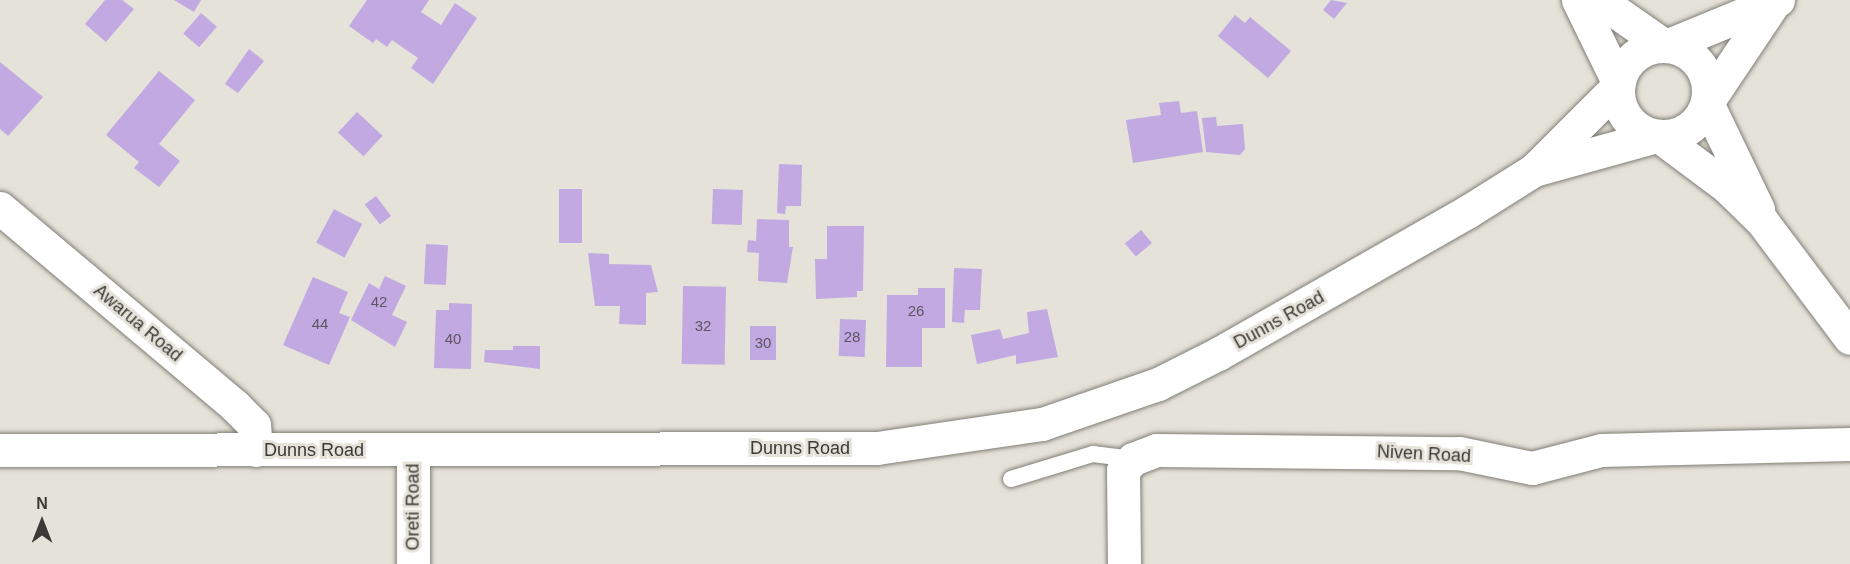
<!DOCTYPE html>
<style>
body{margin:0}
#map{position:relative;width:1850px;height:564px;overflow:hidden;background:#e5e2d9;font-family:Helvetica,sans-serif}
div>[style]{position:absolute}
.building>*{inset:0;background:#c2a9e2;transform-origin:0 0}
.roads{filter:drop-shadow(0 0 2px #807e76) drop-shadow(0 0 2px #807e76)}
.service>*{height:16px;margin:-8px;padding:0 8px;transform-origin:8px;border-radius:8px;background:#fff}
.minor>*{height:33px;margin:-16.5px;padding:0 16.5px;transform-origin:16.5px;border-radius:16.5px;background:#fff}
.secondary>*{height:33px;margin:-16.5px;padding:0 16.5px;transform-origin:16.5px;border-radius:16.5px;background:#fff}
.secondary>.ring{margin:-16.5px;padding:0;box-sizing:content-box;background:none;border:33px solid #fff;border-radius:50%}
span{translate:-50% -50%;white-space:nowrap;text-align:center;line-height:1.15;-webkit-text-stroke:6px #e5e2d9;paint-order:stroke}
.number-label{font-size:15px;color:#5d5661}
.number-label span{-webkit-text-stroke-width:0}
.street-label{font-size:18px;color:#3b3a36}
.north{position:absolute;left:12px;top:492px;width:60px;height:60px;-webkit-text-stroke:4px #e5e2d9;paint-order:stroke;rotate:0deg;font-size:16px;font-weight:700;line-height:24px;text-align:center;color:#3b3a36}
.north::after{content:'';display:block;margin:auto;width:21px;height:27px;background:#3b3a36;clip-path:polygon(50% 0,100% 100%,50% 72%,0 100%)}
</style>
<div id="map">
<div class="building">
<div style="clip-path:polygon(105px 0,122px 0,134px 9px,106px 42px,85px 24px)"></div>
<div style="clip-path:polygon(174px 0,201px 0,194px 12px)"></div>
<div style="clip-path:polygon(367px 0,429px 0,421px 12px,441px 25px,455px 3px,477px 18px,433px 84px,411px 68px,418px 58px,392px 40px,387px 47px,376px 39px,373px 43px,349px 26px)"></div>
<div style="clip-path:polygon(1331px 0,1347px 3px,1334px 19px,1323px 10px)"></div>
<div style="left:201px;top:13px;width:21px;height:27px;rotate:41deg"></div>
<div style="clip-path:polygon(1235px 15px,1245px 23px,1250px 17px,1291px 51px,1268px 78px,1218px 36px)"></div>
<div style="clip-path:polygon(249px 49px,264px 61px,238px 93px,225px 84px)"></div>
<div style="clip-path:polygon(0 62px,43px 97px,8px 136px,0 129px)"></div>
<div style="clip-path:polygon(159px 71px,195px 100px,159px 144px,180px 161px,159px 187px,134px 168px,139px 162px,106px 135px)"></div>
<div style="clip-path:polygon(1179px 101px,1181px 113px,1197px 111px,1203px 152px,1133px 163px,1126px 120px,1161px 115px,1159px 103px)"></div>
<div style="left:357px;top:112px;width:35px;height:28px;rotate:43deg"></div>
<div style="clip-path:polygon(1216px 117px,1217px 126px,1243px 124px,1245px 149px,1240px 155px,1206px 152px,1202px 118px)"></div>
<div style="clip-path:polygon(779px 164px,802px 165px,801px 206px,786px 206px,785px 214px,777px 213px)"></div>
<div style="left:559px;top:189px;width:23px;height:54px"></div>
<div style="left:713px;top:189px;width:30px;height:35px;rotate:2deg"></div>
<div style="left:376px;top:196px;width:25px;height:14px;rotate:53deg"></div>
<div style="left:334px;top:209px;width:32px;height:38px;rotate:28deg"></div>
<div style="clip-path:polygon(757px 219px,789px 220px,789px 247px,793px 247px,787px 283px,758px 281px,759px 253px,747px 252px,748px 240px,756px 241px)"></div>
<div style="clip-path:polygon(827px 226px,864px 226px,863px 291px,857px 291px,857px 297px,816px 299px,815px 259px,827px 259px)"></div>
<div style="left:1141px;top:230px;width:17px;height:21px;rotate:50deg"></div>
<div style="left:426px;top:244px;width:22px;height:40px;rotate:3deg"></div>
<div style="clip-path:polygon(588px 253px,609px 254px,609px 264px,651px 265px,658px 292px,646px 293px,646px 325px,619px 324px,620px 306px,595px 306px)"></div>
<div style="clip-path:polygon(954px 268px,982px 269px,980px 310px,965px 310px,964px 323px,952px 322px)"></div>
<div style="clip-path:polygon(385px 276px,406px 286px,392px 315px,407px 322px,395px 347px,351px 320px,369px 283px,379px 289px)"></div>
<div style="clip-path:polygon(313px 277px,348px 292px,339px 313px,350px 317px,329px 365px,283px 345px)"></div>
<div style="left:683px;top:286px;width:43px;height:78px;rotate:1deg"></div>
<div style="clip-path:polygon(918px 288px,945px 288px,945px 328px,922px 328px,922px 367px,886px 367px,887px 295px,918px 295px)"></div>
<div style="clip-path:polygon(449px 303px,472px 304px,471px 369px,434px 368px,436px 310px,449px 310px)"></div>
<div style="clip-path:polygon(1047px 309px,1058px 357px,1016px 364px,1016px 355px,977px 364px,971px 335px,1000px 329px,1003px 339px,1029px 333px,1027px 312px)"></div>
<div style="left:840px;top:319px;width:26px;height:37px;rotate:2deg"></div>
<div style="left:750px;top:326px;width:26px;height:34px"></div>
<div style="clip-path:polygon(513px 346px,540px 346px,540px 369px,484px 362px,485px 350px,513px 350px)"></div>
</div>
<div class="roads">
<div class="service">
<div style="left:1011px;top:479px;width:86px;rotate:-17deg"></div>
<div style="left:1093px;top:454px;width:40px;rotate:7.1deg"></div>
</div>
<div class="minor">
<div style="left:1578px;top:0;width:93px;rotate:64deg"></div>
<div style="left:1599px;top:0;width:80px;rotate:34.9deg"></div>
<div style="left:1707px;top:103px;width:118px;rotate:64.3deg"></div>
<div style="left:1659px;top:136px;width:84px;rotate:36.7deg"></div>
<div style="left:1726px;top:186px;width:50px;rotate:44.2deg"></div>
<div style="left:1762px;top:221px;width:146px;rotate:53.1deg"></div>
<div style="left:0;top:208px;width:307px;rotate:40.1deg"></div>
<div style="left:235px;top:406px;width:27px;rotate:45deg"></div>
<div style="left:254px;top:425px;width:25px;rotate:85deg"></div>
<div style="left:413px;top:564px;width:114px;rotate:-90deg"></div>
<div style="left:1124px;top:564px;width:94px;rotate:-90.6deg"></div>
<div style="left:1123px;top:470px;width:15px;rotate:-48deg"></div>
<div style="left:1133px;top:459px;width:25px;rotate:-21deg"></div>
<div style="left:1156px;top:450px;width:303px;rotate:0.6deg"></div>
<div style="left:1459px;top:453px;width:75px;rotate:11.6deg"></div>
<div style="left:1532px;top:468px;width:71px;rotate:-14.6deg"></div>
<div style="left:1601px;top:450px;width:249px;rotate:-1.4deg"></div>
</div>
<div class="secondary">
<div style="left:1666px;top:46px;width:121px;rotate:-22.3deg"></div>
<div class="ring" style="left:1618px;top:46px;width:57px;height:57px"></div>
<div style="left:1708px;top:101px;width:117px;rotate:-56.2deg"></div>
<div style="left:1534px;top:170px;width:128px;rotate:-15.5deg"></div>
<div style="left:0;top:450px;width:877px;rotate:-0.13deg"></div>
<div style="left:877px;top:448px;width:167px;rotate:-8.3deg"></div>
<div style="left:1042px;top:424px;width:123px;rotate:-19deg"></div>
<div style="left:1158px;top:384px;width:67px;rotate:-26.6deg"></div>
<div style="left:1218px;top:354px;width:287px;rotate:-29.7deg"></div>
<div style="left:1467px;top:212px;width:79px;rotate:-32.1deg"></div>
<div style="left:1534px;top:170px;width:119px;rotate:-45deg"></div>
</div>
</div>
<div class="number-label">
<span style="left:379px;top:302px">42</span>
<span style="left:916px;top:311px">26</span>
<span style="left:320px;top:324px">44</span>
<span style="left:703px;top:326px">32</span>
<span style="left:852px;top:337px">28</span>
<span style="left:453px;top:339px">40</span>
<span style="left:763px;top:343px">30</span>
</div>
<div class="street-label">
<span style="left:1279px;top:320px;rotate:-29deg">Dunns Road</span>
<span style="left:138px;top:323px;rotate:40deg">Awarua Road</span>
<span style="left:800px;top:448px">Dunns Road</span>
<span style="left:314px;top:450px">Dunns Road</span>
<span style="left:1424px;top:454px;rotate:3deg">Niven Road</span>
<span style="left:413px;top:507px;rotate:-90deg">Oreti Road</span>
</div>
<div class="north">N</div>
</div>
